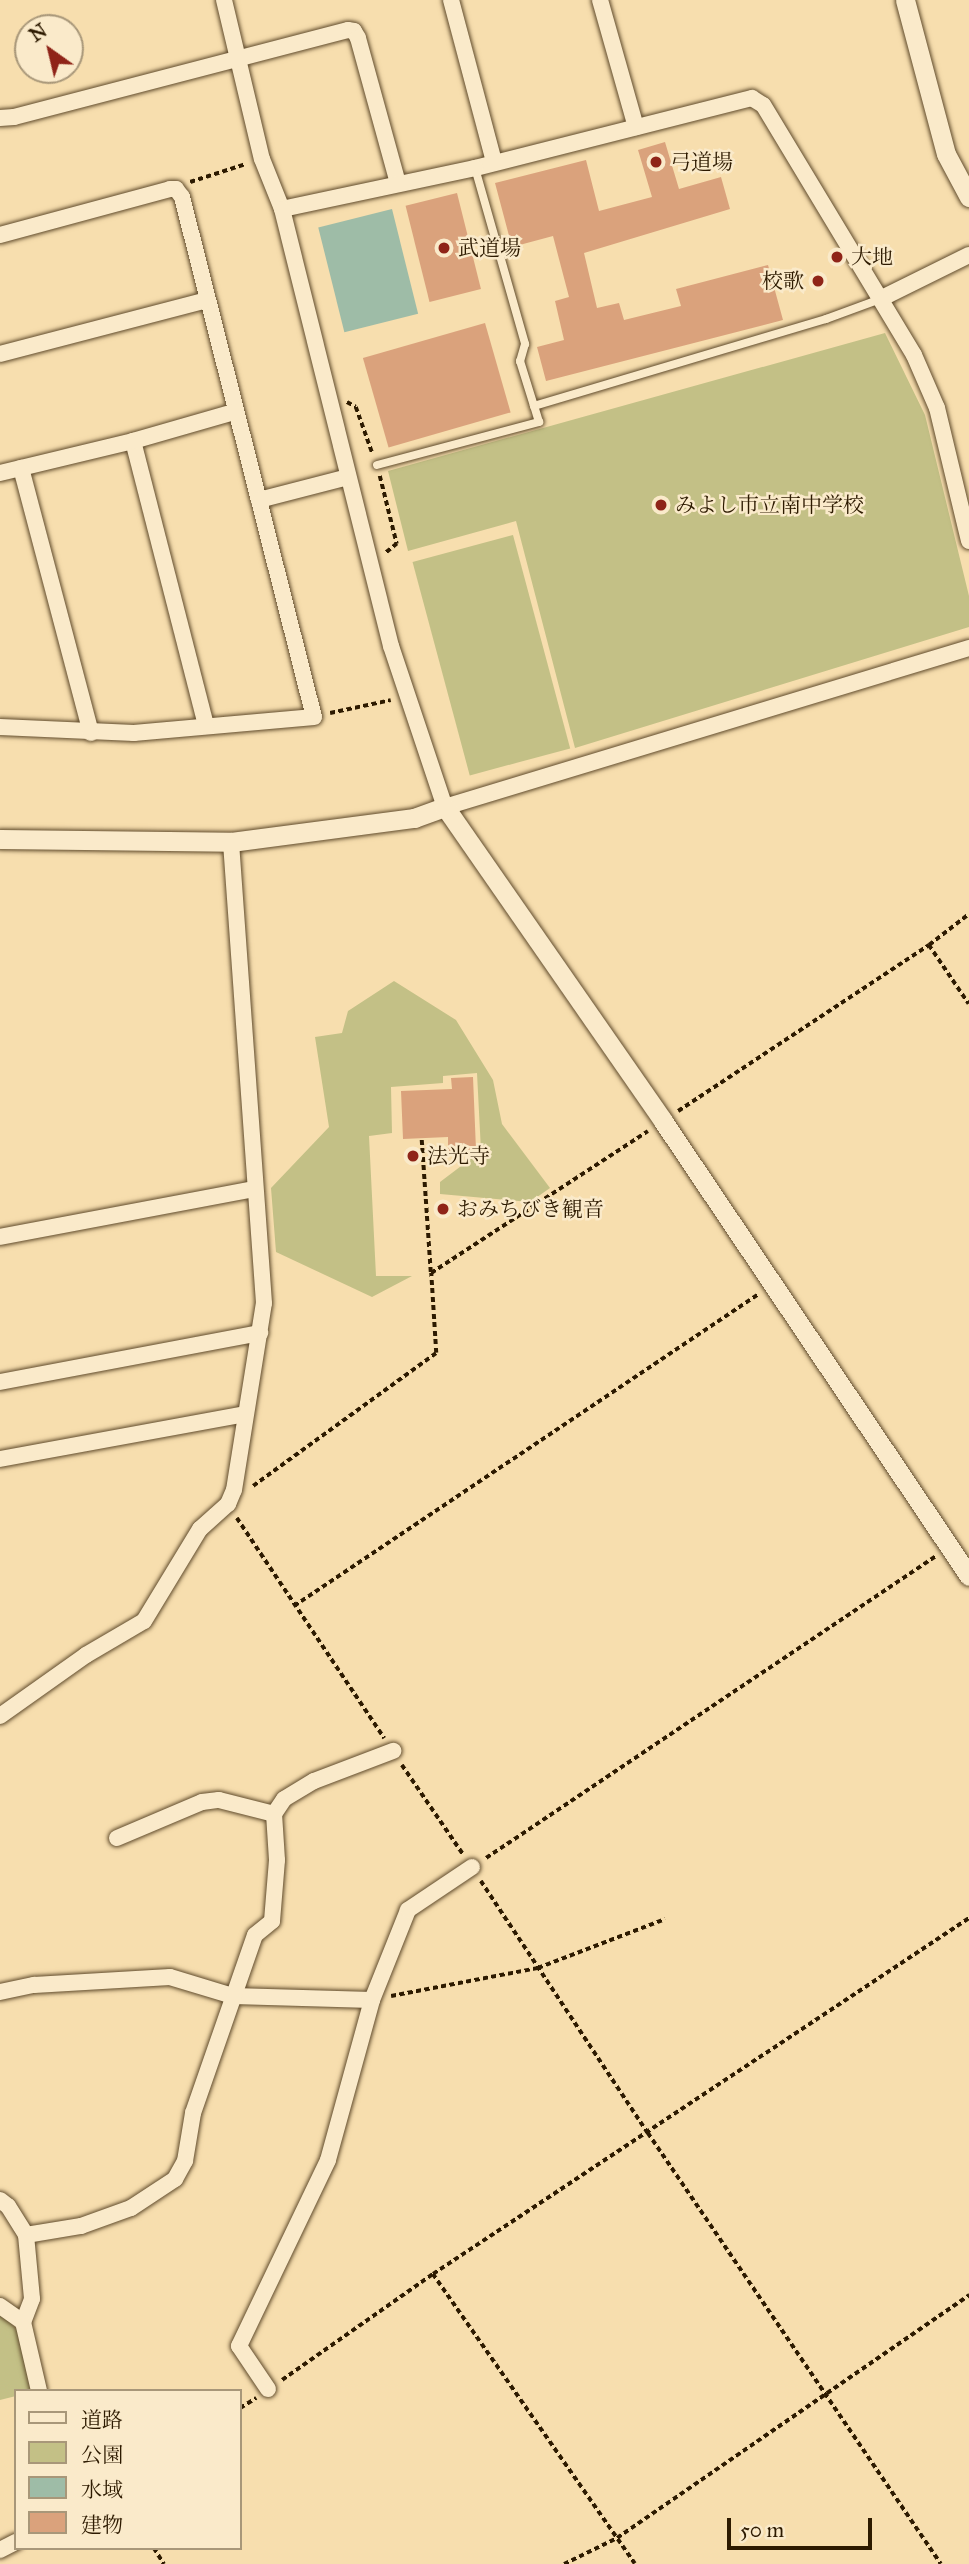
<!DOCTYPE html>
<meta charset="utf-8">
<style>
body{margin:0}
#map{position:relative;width:969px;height:2564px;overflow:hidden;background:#f7deae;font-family:"IM FELL Great Primer","Noto Serif JP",serif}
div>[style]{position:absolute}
.green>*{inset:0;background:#c3c086;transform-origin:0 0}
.water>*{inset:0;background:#9ebca7;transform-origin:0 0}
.building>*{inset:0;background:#daa27c;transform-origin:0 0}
.path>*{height:3.5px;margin-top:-1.75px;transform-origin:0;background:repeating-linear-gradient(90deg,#2d1a00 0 5px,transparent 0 8.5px)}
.roads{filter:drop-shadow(0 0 2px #604b2c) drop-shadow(0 0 2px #604b2c)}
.service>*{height:8px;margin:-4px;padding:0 4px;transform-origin:4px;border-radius:4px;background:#faeaca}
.minor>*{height:16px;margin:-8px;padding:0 8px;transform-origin:8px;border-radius:8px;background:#faeaca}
.tertiary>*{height:19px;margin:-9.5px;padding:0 9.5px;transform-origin:9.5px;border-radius:9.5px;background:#faeaca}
.dots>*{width:19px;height:19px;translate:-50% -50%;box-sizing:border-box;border:4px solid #faeaca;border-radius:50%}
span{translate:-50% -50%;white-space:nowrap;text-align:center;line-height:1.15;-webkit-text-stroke:5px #faeaca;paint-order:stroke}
.poi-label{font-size:21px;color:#2d1a00}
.left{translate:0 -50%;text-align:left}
.right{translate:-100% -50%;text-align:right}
.legend{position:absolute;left:14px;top:2389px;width:228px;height:161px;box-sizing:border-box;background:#faeaca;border:2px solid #a89779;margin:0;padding:9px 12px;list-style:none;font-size:21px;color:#2d1a00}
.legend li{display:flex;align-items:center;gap:14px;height:35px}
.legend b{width:35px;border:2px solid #a89779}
.north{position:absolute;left:14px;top:14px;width:70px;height:70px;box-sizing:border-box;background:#faeaca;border:2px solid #a89779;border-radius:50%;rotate:326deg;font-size:19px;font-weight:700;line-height:28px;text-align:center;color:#2d1a00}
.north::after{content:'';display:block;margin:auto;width:24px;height:32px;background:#8f2418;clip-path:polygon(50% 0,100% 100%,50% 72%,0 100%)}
.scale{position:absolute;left:727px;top:2518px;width:145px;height:32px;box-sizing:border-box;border:4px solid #2d1a00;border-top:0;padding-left:9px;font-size:21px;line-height:24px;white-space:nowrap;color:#2d1a00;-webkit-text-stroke:5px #faeaca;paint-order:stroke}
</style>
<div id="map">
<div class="green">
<div style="clip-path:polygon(885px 333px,925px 415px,969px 596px,969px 627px,575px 748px,516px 521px,408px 551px,388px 471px)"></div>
<div style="left:513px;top:535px;width:221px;height:104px;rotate:75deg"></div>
<div style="clip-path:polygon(394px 981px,456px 1020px,493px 1080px,502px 1124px,550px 1188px,530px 1202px,440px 1194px,440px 1182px,481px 1151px,477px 1073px,443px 1076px,443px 1083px,391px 1087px,392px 1133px,369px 1136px,376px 1276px,412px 1276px,372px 1297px,276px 1252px,271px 1188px,329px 1127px,315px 1037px,342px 1033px,348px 1011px)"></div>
<div style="clip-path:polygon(0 2311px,18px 2331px,31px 2391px,16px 2391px,16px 2396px,0 2400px)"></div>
</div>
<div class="water">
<div style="left:392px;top:209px;width:108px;height:76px;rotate:76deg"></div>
</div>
<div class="building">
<div style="clip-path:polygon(665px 142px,679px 189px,721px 177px,730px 209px,584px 253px,597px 308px,619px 303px,624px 320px,681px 306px,676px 289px,768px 265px,783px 320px,546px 381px,537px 347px,564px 340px,555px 301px,569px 297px,559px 259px,553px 236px,512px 247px,495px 183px,586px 160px,599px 211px,652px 197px,638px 150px)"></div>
<div style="left:457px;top:193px;width:99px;height:53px;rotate:76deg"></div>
<div style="left:485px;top:323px;width:93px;height:127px;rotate:74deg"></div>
<div style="clip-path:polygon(473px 1077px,476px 1150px,448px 1151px,448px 1137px,403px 1139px,401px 1091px,452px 1089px,451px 1078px)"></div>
</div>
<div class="path">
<div style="left:190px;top:182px;width:59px;rotate:-17.8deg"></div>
<div style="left:347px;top:402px;width:10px;rotate:29deg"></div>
<div style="left:356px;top:407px;width:48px;rotate:70.4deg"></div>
<div style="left:380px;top:476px;width:70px;rotate:76deg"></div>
<div style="left:397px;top:544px;width:14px;rotate:141deg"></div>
<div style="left:330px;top:713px;width:62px;rotate:-12deg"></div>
<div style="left:929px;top:945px;width:71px;rotate:55.9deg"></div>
<div style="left:678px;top:1111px;width:301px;rotate:-33.5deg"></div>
<div style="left:929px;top:945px;width:51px;rotate:-37.8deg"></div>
<div style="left:422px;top:1140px;width:133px;rotate:86.1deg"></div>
<div style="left:253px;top:1486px;width:226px;rotate:-36deg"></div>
<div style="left:436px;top:1353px;width:80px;rotate:-93.6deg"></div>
<div style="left:431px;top:1273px;width:259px;rotate:-33.2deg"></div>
<div style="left:237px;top:1518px;width:265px;rotate:56.2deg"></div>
<div style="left:294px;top:1606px;width:558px;rotate:-33.89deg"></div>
<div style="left:402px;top:1765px;width:108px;rotate:55.6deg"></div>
<div style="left:486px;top:1858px;width:542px;rotate:-33.87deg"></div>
<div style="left:481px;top:1881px;width:302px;rotate:56.5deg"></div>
<div style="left:648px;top:2133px;width:521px;rotate:55.79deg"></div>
<div style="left:391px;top:1996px;width:150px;rotate:-10.8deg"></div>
<div style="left:538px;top:1968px;width:136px;rotate:-21.1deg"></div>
<div style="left:433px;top:2274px;width:353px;rotate:55.1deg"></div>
<div style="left:282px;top:2380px;width:184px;rotate:-35.1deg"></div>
<div style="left:433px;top:2274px;width:643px;rotate:-33.59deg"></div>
<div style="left:240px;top:2408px;width:19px;rotate:-32deg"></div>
<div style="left:154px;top:2548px;width:19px;rotate:58deg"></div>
<div style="left:564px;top:2564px;width:59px;rotate:-26.1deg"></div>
<div style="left:617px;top:2538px;width:428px;rotate:-34.6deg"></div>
</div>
<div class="roads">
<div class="service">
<div style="left:475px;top:168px;width:183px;rotate:74.1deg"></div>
<div style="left:525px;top:344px;width:18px;rotate:106deg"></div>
<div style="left:520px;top:361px;width:47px;rotate:72.7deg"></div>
<div style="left:377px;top:465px;width:168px;rotate:-14.9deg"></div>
<div style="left:539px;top:422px;width:17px;rotate:-107deg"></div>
<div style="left:534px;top:406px;width:305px;rotate:-16.6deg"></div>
<div style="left:826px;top:319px;width:58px;rotate:-20.3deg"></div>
</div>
<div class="minor">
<div style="left:224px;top:0;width:163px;rotate:76.6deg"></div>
<div style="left:262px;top:159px;width:54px;rotate:68.2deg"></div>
<div style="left:451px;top:0;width:168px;rotate:75.1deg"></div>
<div style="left:600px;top:0;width:132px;rotate:74.2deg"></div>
<div style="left:0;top:118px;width:14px;rotate:-4deg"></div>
<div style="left:14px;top:117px;width:345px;rotate:-14.6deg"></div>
<div style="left:348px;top:30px;width:6px;rotate:9deg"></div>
<div style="left:354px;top:31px;width:8px;rotate:60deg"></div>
<div style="left:358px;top:38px;width:150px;rotate:74.6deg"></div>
<div style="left:0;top:235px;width:176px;rotate:-15.1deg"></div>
<div style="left:170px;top:189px;width:6px"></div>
<div style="left:176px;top:189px;width:10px;rotate:53deg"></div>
<div style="left:182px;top:197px;width:536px;rotate:75.76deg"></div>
<div style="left:314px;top:717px;width:181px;rotate:174.9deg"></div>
<div style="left:134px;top:733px;width:134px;rotate:-177.4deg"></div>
<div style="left:882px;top:298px;width:97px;rotate:-26.3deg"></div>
<div style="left:0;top:354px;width:214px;rotate:-14.6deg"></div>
<div style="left:133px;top:441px;width:294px;rotate:75.6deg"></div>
<div style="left:21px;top:468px;width:274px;rotate:75.2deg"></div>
<div style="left:0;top:473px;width:137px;rotate:-13.5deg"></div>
<div style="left:133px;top:441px;width:105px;rotate:-16deg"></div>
<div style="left:259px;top:500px;width:92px;rotate:-14.5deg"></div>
<div style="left:969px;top:541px;width:137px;rotate:-103.5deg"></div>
<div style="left:937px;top:408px;width:58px;rotate:-113.5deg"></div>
<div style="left:914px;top:355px;width:292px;rotate:-121.1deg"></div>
<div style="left:763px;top:105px;width:13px;rotate:-148deg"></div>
<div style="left:752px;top:98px;width:286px;rotate:165.8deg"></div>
<div style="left:475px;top:168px;width:197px;rotate:168deg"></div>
<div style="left:282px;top:209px;width:450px;rotate:76deg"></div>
<div style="left:391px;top:646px;width:170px;rotate:71.5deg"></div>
<div style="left:445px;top:807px;width:548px;rotate:-16.88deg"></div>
<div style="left:0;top:1237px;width:258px;rotate:-10.7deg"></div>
<div style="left:0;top:1382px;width:265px;rotate:-10.7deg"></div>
<div style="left:0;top:1459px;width:249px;rotate:-10.4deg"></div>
<div style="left:0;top:1716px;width:105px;rotate:-35.3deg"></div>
<div style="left:86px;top:1655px;width:67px;rotate:-30.4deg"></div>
<div style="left:144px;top:1621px;width:108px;rotate:-58.7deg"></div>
<div style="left:200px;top:1529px;width:38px;rotate:-42deg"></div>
<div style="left:228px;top:1504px;width:15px;rotate:-67deg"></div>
<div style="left:234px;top:1490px;width:189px;rotate:-80.9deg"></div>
<div style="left:264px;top:1303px;width:462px;rotate:-94.1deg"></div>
<div style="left:117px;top:1838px;width:92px;rotate:-23deg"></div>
<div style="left:202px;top:1802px;width:17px;rotate:-7deg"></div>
<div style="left:219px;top:1800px;width:57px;rotate:14.3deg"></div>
<div style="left:274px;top:1814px;width:18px;rotate:-56deg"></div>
<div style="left:284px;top:1799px;width:35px;rotate:-31deg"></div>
<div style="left:314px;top:1781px;width:85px;rotate:-20.8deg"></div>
<div style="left:0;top:1992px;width:35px;rotate:-12deg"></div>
<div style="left:34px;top:1985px;width:136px;rotate:-3.4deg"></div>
<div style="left:170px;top:1977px;width:66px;rotate:16.8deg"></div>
<div style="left:233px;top:1996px;width:139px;rotate:1.6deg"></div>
<div style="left:0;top:2200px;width:10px;rotate:37deg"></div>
<div style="left:8px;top:2206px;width:34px;rotate:58deg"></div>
<div style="left:26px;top:2235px;width:64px;rotate:84.6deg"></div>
<div style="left:32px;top:2299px;width:25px;rotate:111deg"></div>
<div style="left:23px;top:2322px;width:71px;rotate:76.9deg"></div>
<div style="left:26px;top:2235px;width:56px;rotate:-9.3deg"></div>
<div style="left:81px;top:2226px;width:53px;rotate:-19.8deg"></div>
<div style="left:131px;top:2208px;width:53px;rotate:-33.4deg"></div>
<div style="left:175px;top:2179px;width:21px;rotate:-61deg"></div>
<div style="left:185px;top:2161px;width:49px;rotate:-80.5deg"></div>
<div style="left:193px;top:2113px;width:188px;rotate:-70.8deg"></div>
<div style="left:255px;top:1935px;width:22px;rotate:-39deg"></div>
<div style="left:272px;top:1921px;width:61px;rotate:-85.3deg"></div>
<div style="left:277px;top:1860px;width:46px;rotate:-93.7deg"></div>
<div style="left:0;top:2306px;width:28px;rotate:35deg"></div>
<div style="left:268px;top:2389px;width:52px;rotate:-124deg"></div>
<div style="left:239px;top:2346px;width:206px;rotate:-64.4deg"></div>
<div style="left:328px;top:2160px;width:166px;rotate:-74.6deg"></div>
<div style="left:372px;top:2000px;width:97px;rotate:-68.2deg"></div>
<div style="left:408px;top:1910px;width:77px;rotate:-33.9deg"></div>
<div style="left:0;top:2550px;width:18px;rotate:-27deg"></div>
</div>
<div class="tertiary">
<div style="left:905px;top:0;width:159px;rotate:75.1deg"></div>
<div style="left:946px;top:154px;width:49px;rotate:61.9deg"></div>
<div style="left:0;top:839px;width:231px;rotate:0.7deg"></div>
<div style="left:231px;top:842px;width:185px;rotate:-7.5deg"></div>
<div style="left:414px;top:818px;width:33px;rotate:-20deg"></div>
<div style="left:445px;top:807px;width:382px;rotate:55.2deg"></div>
<div style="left:663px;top:1121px;width:548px;rotate:56.08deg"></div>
</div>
</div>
<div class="dots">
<div style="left:656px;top:162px;background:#8f2418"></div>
<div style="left:444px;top:248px;background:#8f2418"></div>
<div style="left:837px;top:257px;background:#8f2418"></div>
<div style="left:818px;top:281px;background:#8f2418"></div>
<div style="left:661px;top:505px;background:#8f2418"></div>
<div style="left:413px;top:1156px;background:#8f2418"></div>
<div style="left:443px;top:1209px;background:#8f2418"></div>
</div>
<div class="poi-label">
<span class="left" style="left:670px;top:162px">弓道場</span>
<span class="left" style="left:458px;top:248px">武道場</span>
<span class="left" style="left:851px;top:257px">大地</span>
<span class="right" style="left:804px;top:281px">校歌</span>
<span class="left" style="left:675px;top:505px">みよし市立南中学校</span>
<span class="left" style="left:427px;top:1156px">法光寺</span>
<span class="left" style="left:457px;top:1209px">おみちびき観音</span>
</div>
<ul class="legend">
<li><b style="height:9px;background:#faeaca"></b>道路</li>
<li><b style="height:19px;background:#c3c086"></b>公園</li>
<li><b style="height:19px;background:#9ebca7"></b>水域</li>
<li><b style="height:19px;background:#daa27c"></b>建物</li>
</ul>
<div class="north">N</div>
<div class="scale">50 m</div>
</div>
